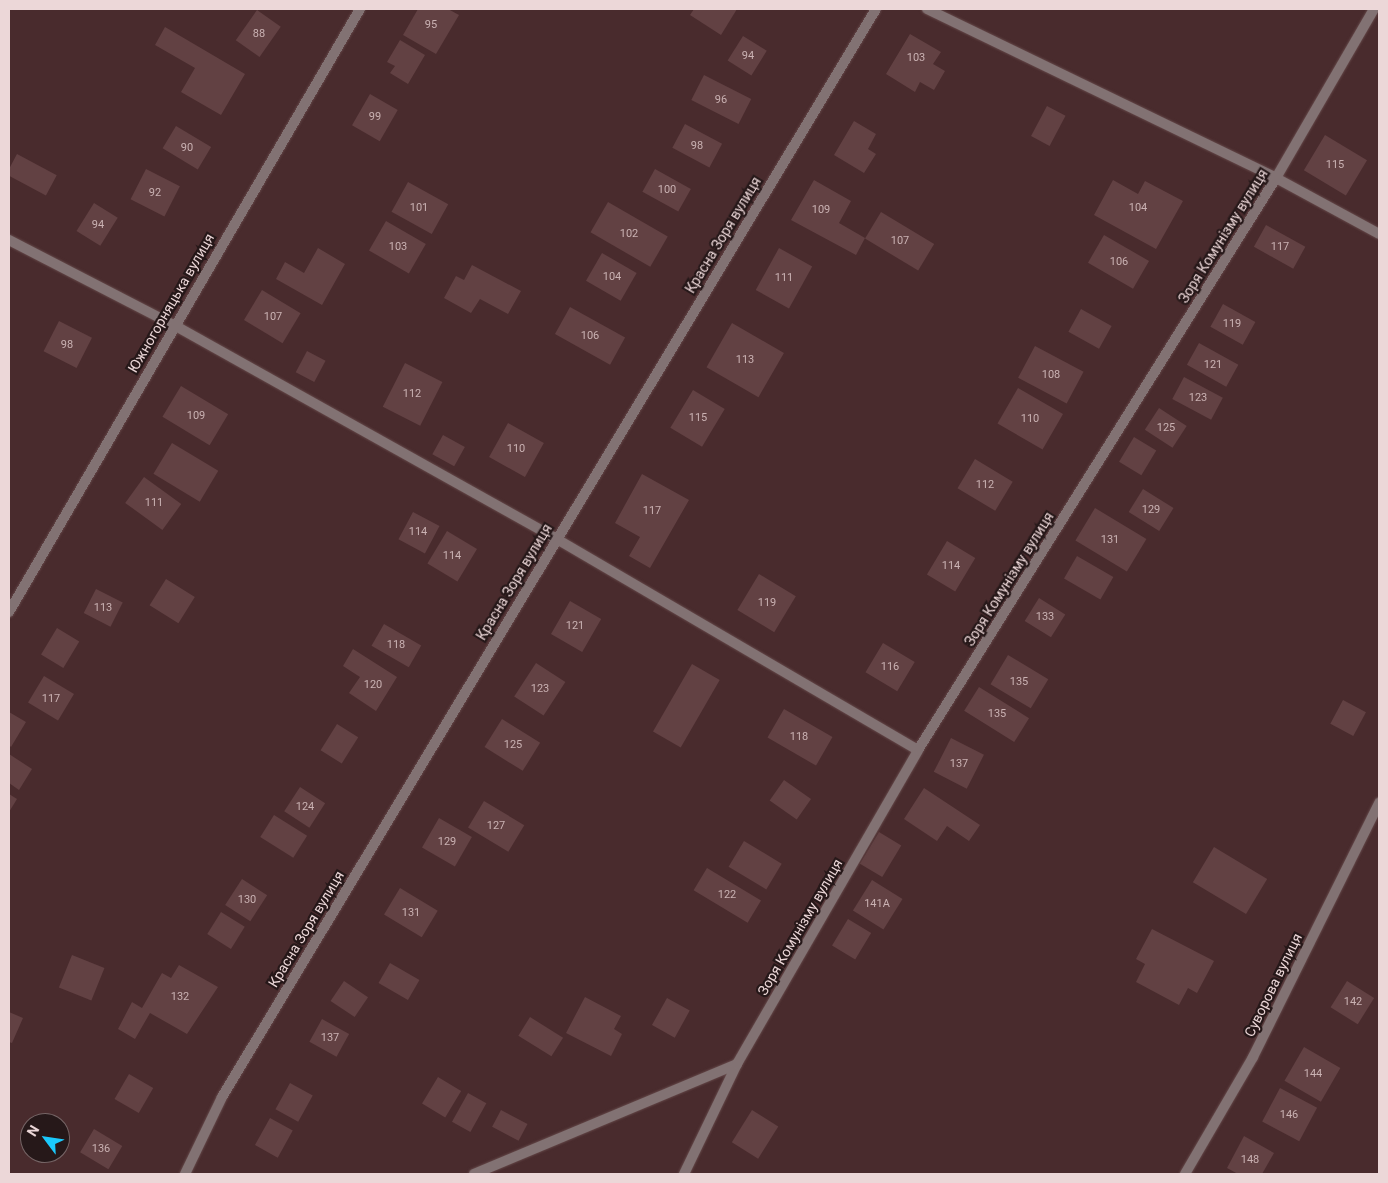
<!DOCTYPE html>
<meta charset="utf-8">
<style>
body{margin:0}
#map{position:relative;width:1388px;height:1183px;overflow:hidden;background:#492b2d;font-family:Roboto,sans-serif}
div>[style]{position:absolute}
.building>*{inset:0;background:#624143;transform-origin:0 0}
.roads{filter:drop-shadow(0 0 1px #634748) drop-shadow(0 0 1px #634748)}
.lane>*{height:10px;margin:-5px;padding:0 5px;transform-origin:5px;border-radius:5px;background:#827273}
.street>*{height:10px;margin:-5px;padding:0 5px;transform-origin:5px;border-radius:5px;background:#827273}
span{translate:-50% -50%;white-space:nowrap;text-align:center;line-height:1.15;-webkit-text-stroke:4.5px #261819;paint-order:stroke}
.number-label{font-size:11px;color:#cab2b3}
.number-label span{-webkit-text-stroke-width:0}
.street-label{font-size:14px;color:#ecd7d8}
.frame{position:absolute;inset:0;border:10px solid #ecd7d8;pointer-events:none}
.north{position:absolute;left:20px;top:1113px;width:50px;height:50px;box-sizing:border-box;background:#261819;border:1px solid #756465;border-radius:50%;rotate:301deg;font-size:14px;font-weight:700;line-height:20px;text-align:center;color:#ecd7d8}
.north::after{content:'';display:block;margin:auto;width:18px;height:22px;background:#1bc9fc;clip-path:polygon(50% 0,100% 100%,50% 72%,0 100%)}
</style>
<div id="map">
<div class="building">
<div style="clip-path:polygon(418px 9px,448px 9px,459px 15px,436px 54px,403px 35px)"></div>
<div style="clip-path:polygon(694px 9px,737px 9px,721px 35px,690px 15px)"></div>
<div style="left:257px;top:10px;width:29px;height:37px;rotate:35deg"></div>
<div style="clip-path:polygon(165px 27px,245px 74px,221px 115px,181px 92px,195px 68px,155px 45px)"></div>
<div style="clip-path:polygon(910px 34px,941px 52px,933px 64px,945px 71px,934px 90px,920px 82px,915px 92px,886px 74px)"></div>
<div style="left:743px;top:36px;width:28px;height:29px;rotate:32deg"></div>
<div style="clip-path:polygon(400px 40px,425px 55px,408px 84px,390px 73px,395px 66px,387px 62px)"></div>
<div style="left:704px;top:75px;width:53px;height:28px;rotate:27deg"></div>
<div style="left:370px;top:94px;width:32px;height:36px;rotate:30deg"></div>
<div style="left:1047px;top:106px;width:21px;height:34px;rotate:28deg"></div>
<div style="clip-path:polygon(854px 121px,876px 134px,868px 149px,876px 154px,864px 173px,834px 155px)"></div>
<div style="left:685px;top:124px;width:42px;height:27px;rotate:28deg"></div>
<div style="left:176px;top:126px;width:41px;height:26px;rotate:31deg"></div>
<div style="left:1325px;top:135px;width:49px;height:41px;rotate:31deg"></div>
<div style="left:17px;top:154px;width:45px;height:23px;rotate:28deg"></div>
<div style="left:146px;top:169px;width:38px;height:34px;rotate:27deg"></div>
<div style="left:655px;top:169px;width:41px;height:26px;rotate:29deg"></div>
<div style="clip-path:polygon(814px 180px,851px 201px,839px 223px,865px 238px,856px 255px,791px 220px)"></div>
<div style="clip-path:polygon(1113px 180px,1138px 194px,1145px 181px,1183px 201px,1156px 249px,1094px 215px)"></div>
<div style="left:408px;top:182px;width:46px;height:34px;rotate:29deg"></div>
<div style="left:608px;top:202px;width:69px;height:35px;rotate:30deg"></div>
<div style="left:94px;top:203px;width:28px;height:33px;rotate:32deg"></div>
<div style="left:881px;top:212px;width:62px;height:31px;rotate:31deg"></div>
<div style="left:386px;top:221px;width:46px;height:34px;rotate:30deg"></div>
<div style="left:1266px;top:225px;width:45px;height:25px;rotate:29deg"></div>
<div style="left:1104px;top:235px;width:52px;height:32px;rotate:30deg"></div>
<div style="clip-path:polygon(318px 248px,345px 264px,322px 305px,276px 279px,285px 262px,304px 273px)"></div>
<div style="left:779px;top:248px;width:38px;height:48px;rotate:29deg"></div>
<div style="left:602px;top:253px;width:40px;height:32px;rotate:30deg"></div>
<div style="clip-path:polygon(472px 265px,521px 291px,508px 314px,480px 299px,471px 313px,444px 298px,456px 276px,464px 280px)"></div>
<div style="left:262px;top:290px;width:45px;height:35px;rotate:31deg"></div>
<div style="left:1223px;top:304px;width:37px;height:26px;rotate:29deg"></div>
<div style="left:570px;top:307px;width:63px;height:31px;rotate:29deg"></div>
<div style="left:1081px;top:309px;width:35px;height:26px;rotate:29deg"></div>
<div style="left:59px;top:321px;width:37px;height:34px;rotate:27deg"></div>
<div style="left:732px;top:323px;width:60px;height:51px;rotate:30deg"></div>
<div style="left:1199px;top:343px;width:45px;height:25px;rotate:29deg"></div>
<div style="left:1035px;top:346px;width:55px;height:36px;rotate:28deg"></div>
<div style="left:307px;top:351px;width:21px;height:24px;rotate:28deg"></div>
<div style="left:405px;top:363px;width:42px;height:49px;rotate:27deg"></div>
<div style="left:1184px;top:377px;width:44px;height:25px;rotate:28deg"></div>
<div style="left:181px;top:386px;width:55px;height:36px;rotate:31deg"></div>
<div style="left:1018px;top:388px;width:52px;height:41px;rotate:30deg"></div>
<div style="left:693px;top:390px;width:37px;height:44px;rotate:31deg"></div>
<div style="left:1159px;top:408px;width:33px;height:26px;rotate:33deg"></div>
<div style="left:508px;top:423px;width:41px;height:39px;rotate:29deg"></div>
<div style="left:443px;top:435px;width:25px;height:22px;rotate:29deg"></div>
<div style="left:1134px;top:437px;width:26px;height:29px;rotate:31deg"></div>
<div style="left:172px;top:443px;width:54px;height:36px;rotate:31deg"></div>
<div style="left:975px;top:459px;width:44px;height:34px;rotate:31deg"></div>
<div style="clip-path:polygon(642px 474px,689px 500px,650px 568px,629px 556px,640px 537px,615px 523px)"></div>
<div style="left:144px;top:477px;width:46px;height:32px;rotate:36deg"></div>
<div style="left:1143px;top:489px;width:36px;height:27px;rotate:32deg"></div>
<div style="left:1095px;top:508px;width:60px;height:38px;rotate:31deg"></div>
<div style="left:413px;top:512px;width:30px;height:31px;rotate:28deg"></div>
<div style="left:447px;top:531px;width:35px;height:38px;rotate:31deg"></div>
<div style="left:947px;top:541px;width:33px;height:39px;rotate:31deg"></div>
<div style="left:1077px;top:556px;width:42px;height:26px;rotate:30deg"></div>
<div style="left:759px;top:574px;width:43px;height:42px;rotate:31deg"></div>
<div style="left:166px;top:579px;width:34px;height:31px;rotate:32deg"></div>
<div style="left:96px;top:589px;width:30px;height:27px;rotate:27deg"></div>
<div style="left:1039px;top:598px;width:31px;height:27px;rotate:32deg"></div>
<div style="left:570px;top:601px;width:36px;height:38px;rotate:30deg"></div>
<div style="left:384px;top:624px;width:43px;height:25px;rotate:30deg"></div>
<div style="left:57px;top:628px;width:26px;height:31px;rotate:31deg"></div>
<div style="left:883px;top:643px;width:37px;height:34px;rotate:31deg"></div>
<div style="clip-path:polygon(353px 649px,397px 677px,376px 711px,349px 693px,360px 677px,343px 666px)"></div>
<div style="left:1008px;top:655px;width:47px;height:34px;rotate:31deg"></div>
<div style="left:536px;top:663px;width:35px;height:40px;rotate:33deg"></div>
<div style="left:692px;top:664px;width:32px;height:78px;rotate:30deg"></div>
<div style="left:44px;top:676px;width:35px;height:31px;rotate:31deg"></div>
<div style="left:979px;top:687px;width:59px;height:28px;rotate:32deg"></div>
<div style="left:1343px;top:700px;width:26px;height:27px;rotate:28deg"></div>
<div style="left:784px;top:709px;width:56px;height:33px;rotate:30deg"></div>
<div style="clip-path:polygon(9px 712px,26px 722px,11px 747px,9px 745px)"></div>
<div style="left:502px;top:719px;width:45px;height:33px;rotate:32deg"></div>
<div style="left:337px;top:724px;width:25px;height:31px;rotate:32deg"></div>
<div style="left:951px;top:738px;width:37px;height:38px;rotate:27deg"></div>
<div style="clip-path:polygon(9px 754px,32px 769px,19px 790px,9px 783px)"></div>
<div style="left:784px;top:780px;width:33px;height:25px;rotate:35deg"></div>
<div style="left:300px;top:787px;width:30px;height:29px;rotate:33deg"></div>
<div style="clip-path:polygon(924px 788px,980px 825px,969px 841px,947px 826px,937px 841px,904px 819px)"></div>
<div style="clip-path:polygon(9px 794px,17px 799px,9px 812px)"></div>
<div style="left:484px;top:801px;width:47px;height:31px;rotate:31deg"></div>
<div style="left:274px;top:815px;width:39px;height:26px;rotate:32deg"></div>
<div style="left:439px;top:818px;width:38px;height:34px;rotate:30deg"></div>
<div style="left:879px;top:832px;width:26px;height:37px;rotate:31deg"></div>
<div style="left:744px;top:841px;width:44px;height:30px;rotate:31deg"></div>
<div style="left:1214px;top:847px;width:62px;height:41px;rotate:31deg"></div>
<div style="left:707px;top:868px;width:63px;height:26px;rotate:31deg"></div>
<div style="left:242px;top:879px;width:30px;height:31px;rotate:33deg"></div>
<div style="left:872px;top:880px;width:36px;height:36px;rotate:32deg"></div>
<div style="left:400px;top:888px;width:44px;height:31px;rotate:31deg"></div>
<div style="left:221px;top:912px;width:28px;height:26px;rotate:32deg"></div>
<div style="left:848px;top:919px;width:27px;height:31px;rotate:31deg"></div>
<div style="clip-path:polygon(1152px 929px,1214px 961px,1197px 993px,1188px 988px,1179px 1005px,1136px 982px,1145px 964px,1136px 959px)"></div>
<div style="left:72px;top:955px;width:35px;height:35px;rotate:22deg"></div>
<div style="left:390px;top:963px;width:34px;height:23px;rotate:30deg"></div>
<div style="clip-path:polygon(179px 965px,218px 987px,187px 1034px,150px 1013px,135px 1039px,118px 1029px,132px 1002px,142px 1008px,162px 973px,171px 978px)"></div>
<div style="left:344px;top:981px;width:29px;height:24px;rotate:34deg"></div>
<div style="left:1347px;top:981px;width:32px;height:31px;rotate:32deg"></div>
<div style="clip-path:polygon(585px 997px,621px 1016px,614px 1029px,622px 1034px,611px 1056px,566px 1033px)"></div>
<div style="left:667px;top:998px;width:26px;height:31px;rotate:29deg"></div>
<div style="clip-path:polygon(9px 1012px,23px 1018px,12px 1043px,9px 1042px)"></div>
<div style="left:530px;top:1017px;width:39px;height:22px;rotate:32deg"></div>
<div style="left:322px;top:1019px;width:31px;height:26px;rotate:29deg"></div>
<div style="left:1304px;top:1047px;width:42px;height:39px;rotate:30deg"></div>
<div style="left:129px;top:1074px;width:28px;height:29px;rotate:30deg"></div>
<div style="left:438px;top:1077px;width:27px;height:31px;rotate:31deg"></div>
<div style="left:290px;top:1083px;width:26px;height:30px;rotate:29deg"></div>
<div style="left:1280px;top:1088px;width:42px;height:38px;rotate:28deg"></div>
<div style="left:468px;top:1093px;width:21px;height:33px;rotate:29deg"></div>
<div style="left:501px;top:1110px;width:30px;height:19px;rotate:28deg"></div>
<div style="left:752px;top:1110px;width:31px;height:38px;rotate:32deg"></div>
<div style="left:270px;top:1118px;width:26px;height:31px;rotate:29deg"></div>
<div style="left:94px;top:1129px;width:33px;height:27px;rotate:31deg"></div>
<div style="clip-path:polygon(1244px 1136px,1274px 1153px,1262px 1174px,1238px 1174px,1227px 1168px)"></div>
</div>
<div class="roads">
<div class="lane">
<div style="left:927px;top:9px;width:388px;rotate:25.8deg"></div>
<div style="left:1276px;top:178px;width:117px;rotate:28.5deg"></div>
<div style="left:9px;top:240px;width:186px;rotate:27.3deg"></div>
<div style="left:174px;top:325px;width:436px;rotate:29.2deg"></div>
<div style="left:555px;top:538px;width:420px;rotate:30.3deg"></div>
<div style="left:474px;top:1174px;width:285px;rotate:-22.7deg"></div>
</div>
<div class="street">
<div style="left:9px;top:612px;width:698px;rotate:-59.8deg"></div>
<div style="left:185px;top:1174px;width:85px;rotate:-64.3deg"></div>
<div style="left:222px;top:1097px;width:1269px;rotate:-58.99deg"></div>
<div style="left:684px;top:1174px;width:122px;rotate:-64.3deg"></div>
<div style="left:737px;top:1064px;width:362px;rotate:-60deg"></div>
<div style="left:918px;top:750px;width:675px;rotate:-57.96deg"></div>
<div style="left:1276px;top:178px;width:195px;rotate:-59.9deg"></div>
<div style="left:1185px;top:1174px;width:135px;rotate:-59.8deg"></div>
<div style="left:1253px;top:1057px;width:284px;rotate:-63.6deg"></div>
</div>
</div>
<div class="number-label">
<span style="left:431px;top:25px">95</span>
<span style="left:259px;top:34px">88</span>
<span style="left:748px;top:56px">94</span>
<span style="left:916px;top:58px">103</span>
<span style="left:721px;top:100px">96</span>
<span style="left:375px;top:117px">99</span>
<span style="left:697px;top:146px">98</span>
<span style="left:187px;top:148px">90</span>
<span style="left:1335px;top:165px">115</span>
<span style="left:667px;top:190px">100</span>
<span style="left:155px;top:193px">92</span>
<span style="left:419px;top:208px">101</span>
<span style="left:1138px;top:208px">104</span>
<span style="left:821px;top:210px">109</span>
<span style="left:98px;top:225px">94</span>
<span style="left:629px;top:234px">102</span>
<span style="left:900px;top:241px">107</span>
<span style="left:398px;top:247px">103</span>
<span style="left:1280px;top:247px">117</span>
<span style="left:1119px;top:262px">106</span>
<span style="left:612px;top:277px">104</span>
<span style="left:784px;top:278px">111</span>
<span style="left:273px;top:317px">107</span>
<span style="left:1232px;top:324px">119</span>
<span style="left:590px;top:336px">106</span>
<span style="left:67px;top:345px">98</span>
<span style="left:745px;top:360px">113</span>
<span style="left:1213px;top:365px">121</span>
<span style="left:1051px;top:375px">108</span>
<span style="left:412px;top:394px">112</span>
<span style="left:1198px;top:398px">123</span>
<span style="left:196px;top:416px">109</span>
<span style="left:698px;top:418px">115</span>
<span style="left:1030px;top:419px">110</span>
<span style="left:1166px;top:428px">125</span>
<span style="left:516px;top:449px">110</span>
<span style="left:985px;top:485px">112</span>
<span style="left:154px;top:503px">111</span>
<span style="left:1151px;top:510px">129</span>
<span style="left:652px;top:511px">117</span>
<span style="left:418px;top:532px">114</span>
<span style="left:1110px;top:540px">131</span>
<span style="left:452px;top:556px">114</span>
<span style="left:951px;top:566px">114</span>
<span style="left:767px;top:603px">119</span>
<span style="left:103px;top:608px">113</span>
<span style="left:1045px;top:617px">133</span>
<span style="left:575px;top:626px">121</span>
<span style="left:396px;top:645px">118</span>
<span style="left:890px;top:667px">116</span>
<span style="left:1019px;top:682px">135</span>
<span style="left:373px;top:685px">120</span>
<span style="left:540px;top:689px">123</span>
<span style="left:51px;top:699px">117</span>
<span style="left:997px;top:714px">135</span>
<span style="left:799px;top:737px">118</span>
<span style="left:513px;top:745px">125</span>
<span style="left:959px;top:764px">137</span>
<span style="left:305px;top:807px">124</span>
<span style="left:496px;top:826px">127</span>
<span style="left:447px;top:842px">129</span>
<span style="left:727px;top:895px">122</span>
<span style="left:247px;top:900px">130</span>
<span style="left:877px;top:904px">141А</span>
<span style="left:411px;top:913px">131</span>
<span style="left:180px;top:997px">132</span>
<span style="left:1353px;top:1002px">142</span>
<span style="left:330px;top:1038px">137</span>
<span style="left:1313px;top:1074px">144</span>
<span style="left:1289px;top:1115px">146</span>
<span style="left:101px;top:1149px">136</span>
<span style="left:1250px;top:1160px">148</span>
</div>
<div class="street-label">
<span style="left:723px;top:235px;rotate:-59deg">Красна Зоря вулиця</span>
<span style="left:1223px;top:236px;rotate:-58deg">Зоря Комунізму вулиця</span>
<span style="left:171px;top:303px;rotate:-60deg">Южногорняцька вулиця</span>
<span style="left:1009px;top:579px;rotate:-58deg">Зоря Комунізму вулиця</span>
<span style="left:514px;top:582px;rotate:-59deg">Красна Зоря вулиця</span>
<span style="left:800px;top:927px;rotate:-60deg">Зоря Комунізму вулиця</span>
<span style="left:306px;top:929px;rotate:-59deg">Красна Зоря вулиця</span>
<span style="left:1273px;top:985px;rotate:-64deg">Суворова вулиця</span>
</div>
<div class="frame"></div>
<div class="north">N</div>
</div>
